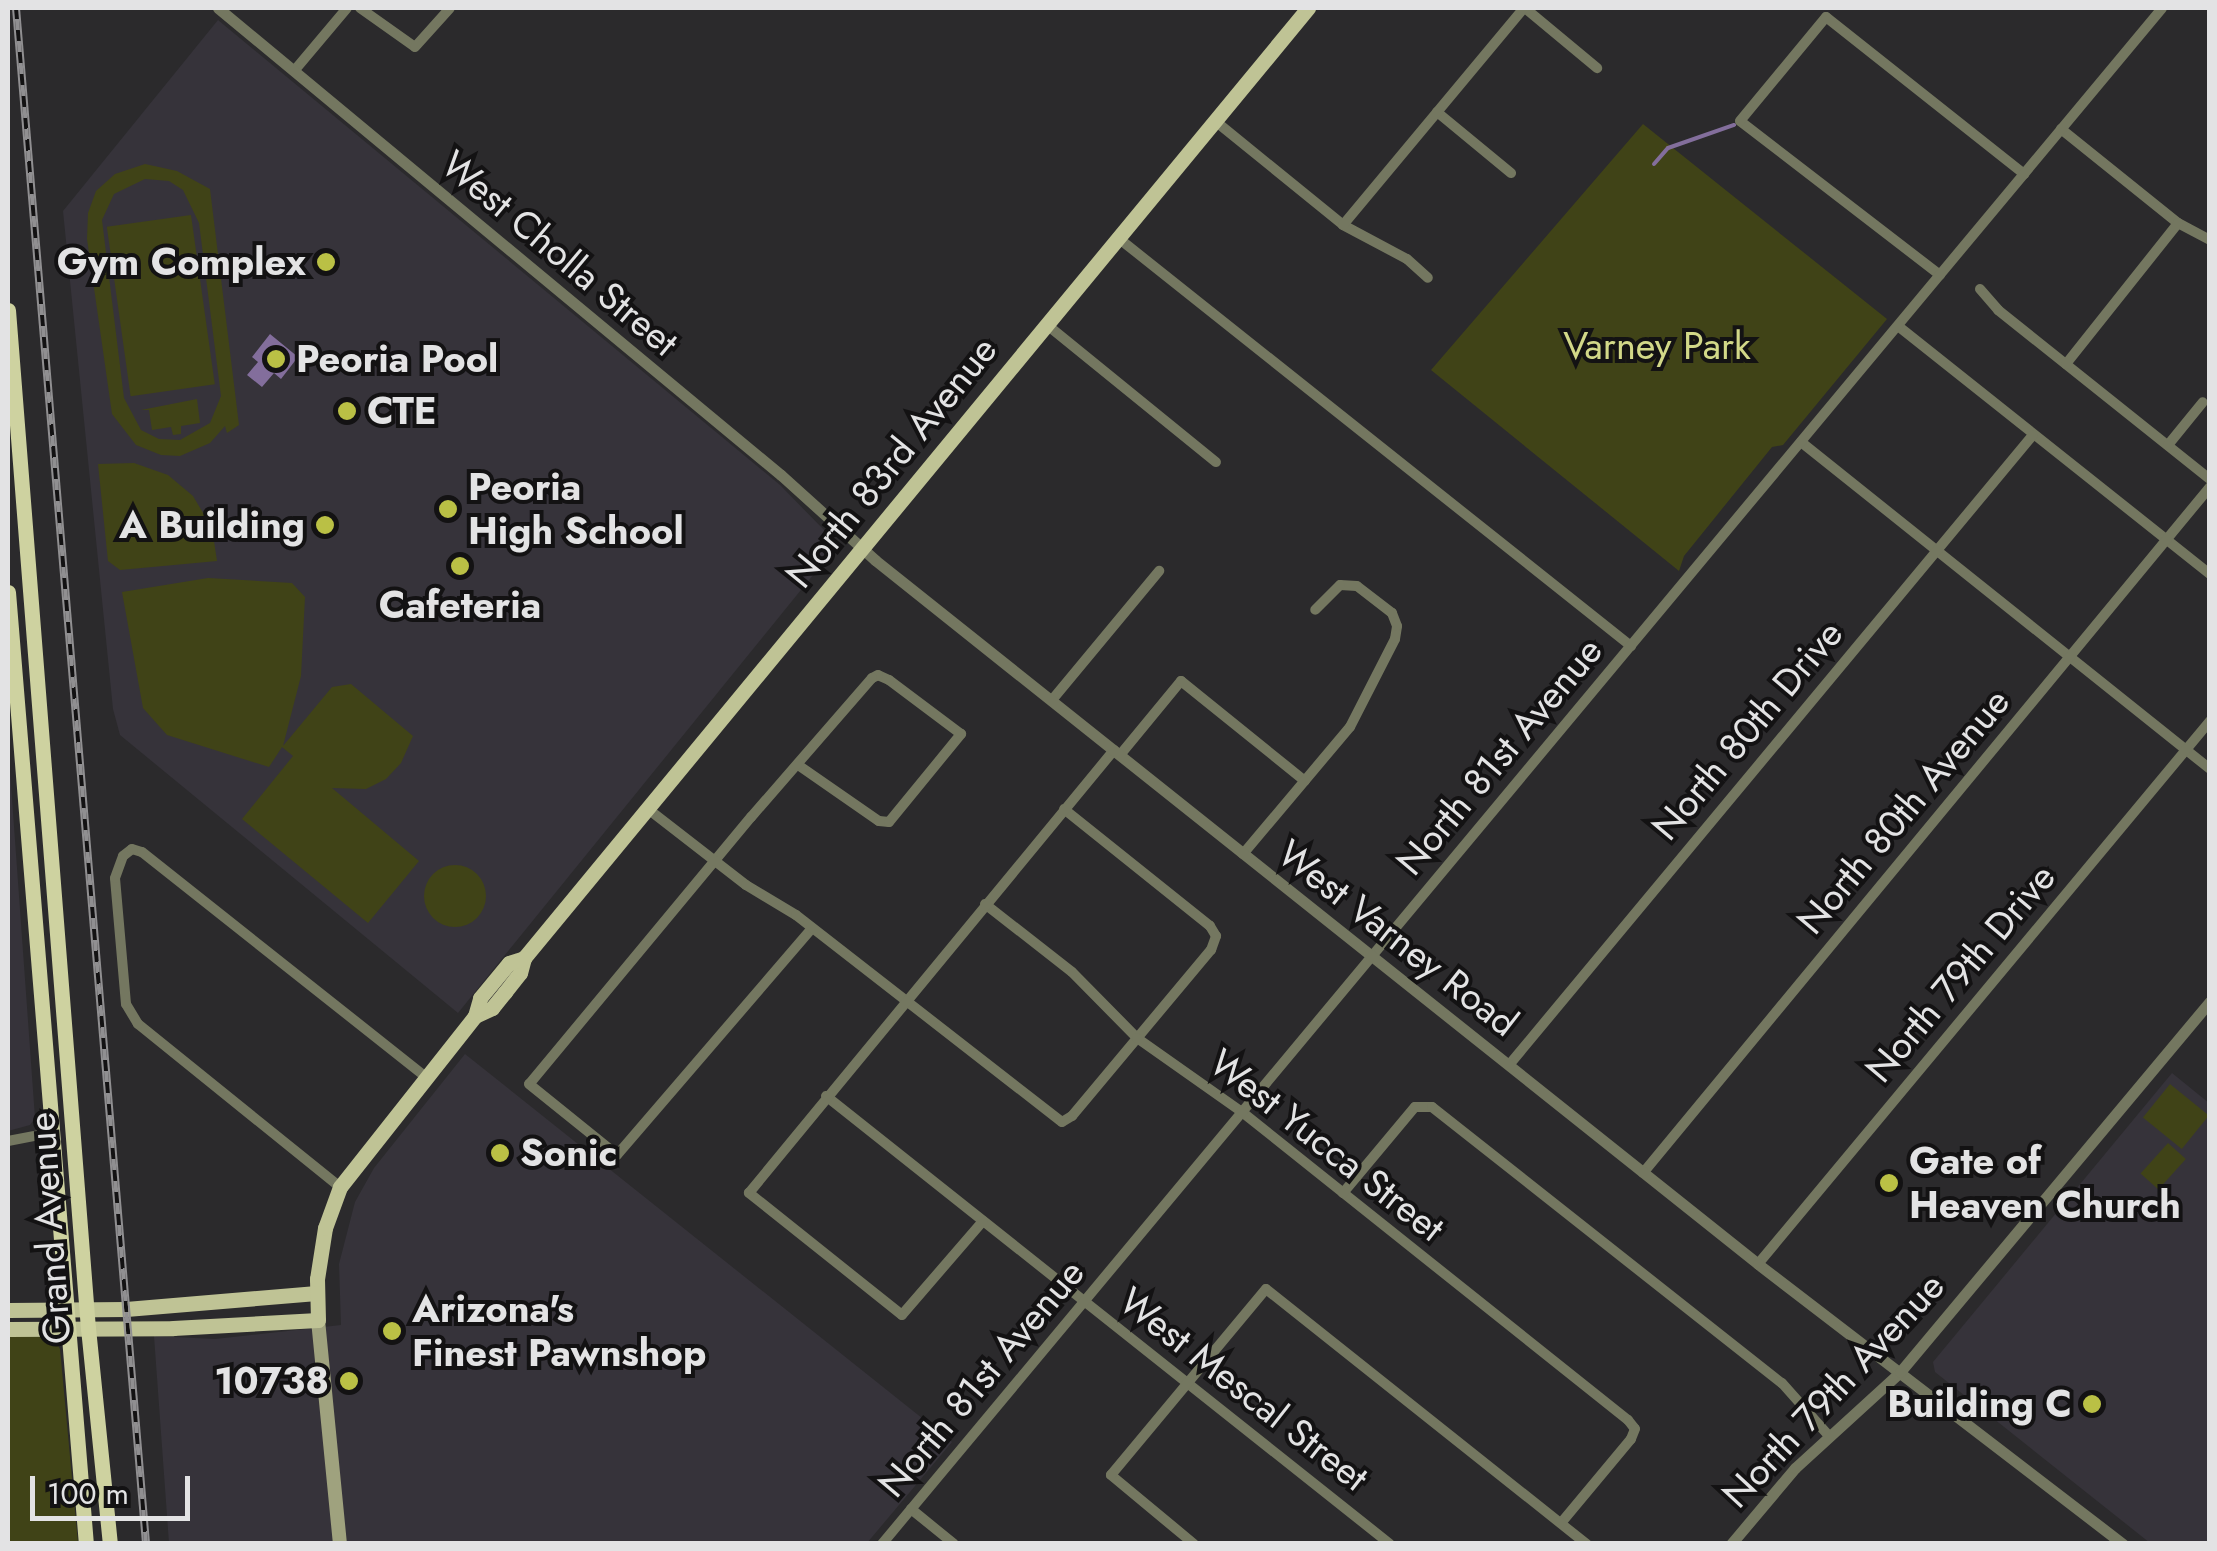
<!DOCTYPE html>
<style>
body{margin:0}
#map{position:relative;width:2217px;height:1551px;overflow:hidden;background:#2b2a2c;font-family:Jost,sans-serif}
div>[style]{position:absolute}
.built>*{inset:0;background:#36333a}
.green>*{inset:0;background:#404317;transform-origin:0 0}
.round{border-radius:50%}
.water>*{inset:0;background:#836e9c}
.stream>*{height:4px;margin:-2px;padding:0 2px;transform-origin:2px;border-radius:2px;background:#836e9c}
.minor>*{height:10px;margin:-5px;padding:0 5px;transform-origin:5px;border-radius:5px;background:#747760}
.tertiary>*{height:11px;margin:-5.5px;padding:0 5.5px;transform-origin:5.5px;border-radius:5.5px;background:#747760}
.secondary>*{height:14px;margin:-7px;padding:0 7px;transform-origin:7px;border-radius:7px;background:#9fa27e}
.primary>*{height:15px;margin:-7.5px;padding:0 7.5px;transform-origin:7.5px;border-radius:7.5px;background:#bfc395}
.trunk>*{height:15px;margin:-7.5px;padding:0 7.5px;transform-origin:7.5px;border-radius:7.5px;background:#ced2a0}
.rail>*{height:8px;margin-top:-4px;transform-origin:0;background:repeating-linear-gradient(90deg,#131213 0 11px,#908f91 0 22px);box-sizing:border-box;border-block:2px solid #908f91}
.dots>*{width:28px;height:28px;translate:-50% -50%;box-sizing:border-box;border:5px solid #131213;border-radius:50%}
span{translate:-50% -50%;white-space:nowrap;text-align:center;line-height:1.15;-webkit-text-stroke:8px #131213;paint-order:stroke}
.street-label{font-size:38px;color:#e3e3e4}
.poi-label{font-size:38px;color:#e3e3e4;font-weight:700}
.right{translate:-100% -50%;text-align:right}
.left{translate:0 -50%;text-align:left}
.park-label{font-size:38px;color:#d2d888}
.frame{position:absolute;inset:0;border:10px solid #e3e3e4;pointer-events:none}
.scale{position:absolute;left:30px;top:1476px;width:160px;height:45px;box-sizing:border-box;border:5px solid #e3e3e4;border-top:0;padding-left:12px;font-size:30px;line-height:35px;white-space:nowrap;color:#e3e3e4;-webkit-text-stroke:8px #131213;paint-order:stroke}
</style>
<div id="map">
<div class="built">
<div style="clip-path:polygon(218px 20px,780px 485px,827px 533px,835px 548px,458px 1013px,120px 735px,113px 709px,63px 211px)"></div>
<div style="clip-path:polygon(8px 743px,35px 1118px,30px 1125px,8px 1131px)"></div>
<div style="clip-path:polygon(465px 1054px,952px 1442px,867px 1543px,169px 1543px,154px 1336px,215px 1339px,341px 1325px,339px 1264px,355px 1202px,374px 1168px)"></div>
<div style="clip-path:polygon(2172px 1073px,2209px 1103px,2209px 1543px,2150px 1543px,1935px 1372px,1933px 1362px)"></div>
</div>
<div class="green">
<div style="clip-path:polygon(1643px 124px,1887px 319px,1783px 445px,1772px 447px,1684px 556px,1679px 571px,1431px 370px)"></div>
<div style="clip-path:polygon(evenodd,145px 164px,177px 171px,210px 189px,239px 425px,227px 433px,225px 426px,210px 443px,180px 456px,161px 455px,136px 445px,112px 414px,87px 239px,88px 213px,96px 191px,115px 174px,145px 164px,145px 179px,169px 181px,183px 190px,199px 223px,221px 396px,210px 423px,180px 440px,159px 439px,141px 430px,124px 398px,102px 220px,114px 194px,145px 179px)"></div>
<div style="left:191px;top:215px;width:171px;height:85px;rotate:82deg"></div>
<div style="clip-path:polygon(197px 399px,200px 423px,181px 426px,181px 434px,173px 435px,171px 427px,152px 430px,149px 410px,141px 410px)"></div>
<div style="clip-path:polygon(134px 463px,168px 475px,193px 496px,212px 528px,217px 561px,120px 570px,108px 561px,98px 464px)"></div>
<div style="clip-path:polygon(208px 578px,292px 583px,305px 597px,301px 676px,283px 746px,332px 687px,351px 684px,413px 736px,401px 763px,386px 779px,366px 789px,332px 788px,419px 861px,368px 923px,242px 819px,293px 756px,282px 747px,269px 767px,167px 735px,143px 708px,122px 592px)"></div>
<div class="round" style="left:424px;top:865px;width:62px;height:62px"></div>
<div style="left:2170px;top:1084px;width:50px;height:43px;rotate:39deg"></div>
<div style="left:2168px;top:1143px;width:24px;height:41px;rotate:42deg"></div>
<div style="clip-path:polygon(8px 1335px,54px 1338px,60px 1349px,78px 1543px,8px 1544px)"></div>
</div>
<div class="water">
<div style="clip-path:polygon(270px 334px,298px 357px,281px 379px,274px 373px,262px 387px,247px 375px,258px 362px,252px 357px)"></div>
</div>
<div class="stream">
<div style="left:1654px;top:164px;width:21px;rotate:-49deg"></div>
<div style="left:1668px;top:148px;width:70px;rotate:-19.2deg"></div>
</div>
<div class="minor">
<div style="left:360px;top:8px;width:67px;rotate:35.3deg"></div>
<div style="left:415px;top:47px;width:52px;rotate:-48.1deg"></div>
<div style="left:1525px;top:8px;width:94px;rotate:39.8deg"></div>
<div style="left:294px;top:71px;width:82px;rotate:-49.9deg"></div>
<div style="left:1437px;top:112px;width:96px;rotate:39.5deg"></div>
<div style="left:1214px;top:120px;width:166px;rotate:39.1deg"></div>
<div style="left:1343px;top:225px;width:72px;rotate:28deg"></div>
<div style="left:1407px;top:259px;width:28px;rotate:42deg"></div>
<div style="left:2061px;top:129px;width:150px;rotate:38.8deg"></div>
<div style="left:2178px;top:223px;width:36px;rotate:28deg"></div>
<div style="left:1343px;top:225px;width:283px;rotate:-50.2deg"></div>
<div style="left:1117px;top:237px;width:657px;rotate:38.51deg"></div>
<div style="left:1940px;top:275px;width:252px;rotate:-142.4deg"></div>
<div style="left:1740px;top:121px;width:135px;rotate:-50.4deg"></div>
<div style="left:1826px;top:17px;width:253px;rotate:38.4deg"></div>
<div style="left:1980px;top:289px;width:28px;rotate:49deg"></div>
<div style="left:1998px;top:310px;width:271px;rotate:38.6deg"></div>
<div style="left:1046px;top:324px;width:219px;rotate:39.1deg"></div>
<div style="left:1898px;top:326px;width:399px;rotate:38.5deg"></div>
<div style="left:2066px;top:364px;width:180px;rotate:-51.5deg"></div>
<div style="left:1801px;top:442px;width:524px;rotate:38.64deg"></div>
<div style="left:2168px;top:445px;width:55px;rotate:-50.9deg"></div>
<div style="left:1052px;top:700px;width:168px;rotate:-50.3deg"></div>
<div style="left:1120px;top:755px;width:96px;rotate:-50.5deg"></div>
<div style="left:1181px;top:681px;width:159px;rotate:38.9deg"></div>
<div style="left:798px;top:765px;width:98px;rotate:34.7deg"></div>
<div style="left:879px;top:821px;width:10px;rotate:6deg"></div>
<div style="left:889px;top:822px;width:114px;rotate:-50.7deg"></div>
<div style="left:961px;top:734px;width:90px;rotate:-143.1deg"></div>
<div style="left:889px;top:680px;width:12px;rotate:-156deg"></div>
<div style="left:878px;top:675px;width:7px;rotate:153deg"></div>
<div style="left:872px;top:678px;width:184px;rotate:131deg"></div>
<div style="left:751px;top:817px;width:347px;rotate:129.7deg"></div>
<div style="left:529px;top:1084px;width:113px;rotate:38.9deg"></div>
<div style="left:617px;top:1155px;width:299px;rotate:-49.3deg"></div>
<div style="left:648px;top:809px;width:124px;rotate:37.8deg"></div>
<div style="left:746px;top:885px;width:58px;rotate:31deg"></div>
<div style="left:796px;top:915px;width:337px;rotate:37.9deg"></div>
<div style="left:1062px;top:1122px;width:12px;rotate:-31deg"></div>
<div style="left:1072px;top:1116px;width:217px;rotate:-50.1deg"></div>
<div style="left:1211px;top:950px;width:15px;rotate:-70deg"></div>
<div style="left:1216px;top:936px;width:12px;rotate:-121deg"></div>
<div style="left:1210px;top:926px;width:187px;rotate:-141.3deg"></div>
<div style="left:1243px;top:854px;width:166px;rotate:-49.9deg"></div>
<div style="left:1350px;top:727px;width:99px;rotate:-62.9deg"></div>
<div style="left:1395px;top:639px;width:13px;rotate:-81deg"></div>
<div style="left:1397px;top:626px;width:14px;rotate:-111deg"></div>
<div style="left:1392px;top:613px;width:44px;rotate:-142.4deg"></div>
<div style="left:1357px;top:586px;width:17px;rotate:-177deg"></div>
<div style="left:1340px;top:585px;width:35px;rotate:135deg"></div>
<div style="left:985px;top:904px;width:110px;rotate:38deg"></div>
<div style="left:1072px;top:972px;width:93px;rotate:45.4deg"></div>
<div style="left:1137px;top:1038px;width:128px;rotate:35.2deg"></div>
<div style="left:1242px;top:1112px;width:494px;rotate:38.6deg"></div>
<div style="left:1628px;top:1420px;width:11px;rotate:52deg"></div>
<div style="left:1635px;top:1429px;width:11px;rotate:112deg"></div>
<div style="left:1631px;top:1439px;width:109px;rotate:129.8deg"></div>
<div style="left:1509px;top:1065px;width:819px;rotate:-50.25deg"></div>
<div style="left:826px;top:1096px;width:720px;rotate:38.46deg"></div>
<div style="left:8px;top:1141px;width:43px;rotate:-10.8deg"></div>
<div style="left:1643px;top:1173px;width:890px;rotate:-50.43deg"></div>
<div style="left:340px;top:1187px;width:260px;rotate:-141.1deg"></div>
<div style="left:138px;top:1024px;width:23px;rotate:-121deg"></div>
<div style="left:126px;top:1004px;width:126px;rotate:-95deg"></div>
<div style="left:115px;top:878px;width:23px;rotate:-70deg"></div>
<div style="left:123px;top:856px;width:11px;rotate:-38deg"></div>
<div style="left:132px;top:849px;width:10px;rotate:17deg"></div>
<div style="left:142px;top:852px;width:362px;rotate:38.4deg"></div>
<div style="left:1343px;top:1193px;width:112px;rotate:-50.1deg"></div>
<div style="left:1415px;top:1107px;width:17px"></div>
<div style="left:1432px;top:1107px;width:446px;rotate:38.3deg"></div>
<div style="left:1782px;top:1383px;width:71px;rotate:48.4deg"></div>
<div style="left:983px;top:1221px;width:124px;rotate:130.8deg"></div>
<div style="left:902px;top:1315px;width:196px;rotate:-141.4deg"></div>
<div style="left:749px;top:1193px;width:574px;rotate:-50.51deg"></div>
<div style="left:1758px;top:1264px;width:707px;rotate:-50.23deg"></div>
<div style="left:911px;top:1509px;width:55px;rotate:39.1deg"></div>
<div style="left:882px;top:1544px;width:1999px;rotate:-50.19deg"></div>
<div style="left:1194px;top:1544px;width:108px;rotate:-140.3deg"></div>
<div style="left:1111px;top:1475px;width:242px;rotate:-50.2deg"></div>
<div style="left:1266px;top:1289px;width:410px;rotate:38.5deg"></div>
</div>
<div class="tertiary">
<div style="left:218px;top:8px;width:731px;rotate:39.68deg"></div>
<div style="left:781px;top:475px;width:127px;rotate:42.1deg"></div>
<div style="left:875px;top:560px;width:1129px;rotate:38.56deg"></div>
<div style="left:1758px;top:1264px;width:460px;rotate:37.5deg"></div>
<div style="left:1731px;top:1544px;width:99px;rotate:-49.9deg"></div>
<div style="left:1795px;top:1468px;width:142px;rotate:-42.4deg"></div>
<div style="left:1900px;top:1372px;width:483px;rotate:-50.1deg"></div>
</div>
<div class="secondary">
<div style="left:318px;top:1320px;width:225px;rotate:84.4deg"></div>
</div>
<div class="primary">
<div style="left:475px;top:1016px;width:19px;rotate:-25deg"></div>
<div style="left:492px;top:1008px;width:21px;rotate:-51deg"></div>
<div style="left:505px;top:992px;width:24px;rotate:-52deg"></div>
<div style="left:520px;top:973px;width:16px;rotate:-75deg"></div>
<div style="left:524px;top:958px;width:1232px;rotate:-50.47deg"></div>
<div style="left:8px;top:1310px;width:118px;rotate:-0.5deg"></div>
<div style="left:126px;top:1309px;width:191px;rotate:-4.8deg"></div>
<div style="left:8px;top:1329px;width:165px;rotate:-0.3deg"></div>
<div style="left:173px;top:1328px;width:145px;rotate:-3.2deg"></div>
<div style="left:318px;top:1320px;width:41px;rotate:-91.4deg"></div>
<div style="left:317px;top:1279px;width:52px;rotate:-81.1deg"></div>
<div style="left:325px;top:1228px;width:44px;rotate:-69.9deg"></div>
<div style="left:340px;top:1187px;width:218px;rotate:-51.7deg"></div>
<div style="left:475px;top:1016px;width:19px;rotate:-74deg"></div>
<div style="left:480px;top:998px;width:45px;rotate:-50.4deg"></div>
<div style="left:509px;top:963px;width:16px;rotate:-18deg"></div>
</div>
<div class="trunk">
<div style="left:8px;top:310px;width:1021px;rotate:85.51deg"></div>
<div style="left:88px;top:1328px;width:217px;rotate:84.2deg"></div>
<div style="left:8px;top:592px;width:955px;rotate:85.32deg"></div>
</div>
<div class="rail">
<div style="left:16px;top:8px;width:1541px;rotate:85.16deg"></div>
</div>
<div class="dots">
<div style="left:326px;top:262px;background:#bac045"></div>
<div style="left:276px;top:359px;background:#bac045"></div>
<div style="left:347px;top:411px;background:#bac045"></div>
<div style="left:448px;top:509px;background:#bac045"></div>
<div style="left:325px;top:525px;background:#bac045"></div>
<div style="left:460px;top:566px;background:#bac045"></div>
<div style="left:500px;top:1153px;background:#bac045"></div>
<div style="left:1889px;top:1183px;background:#bac045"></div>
<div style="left:392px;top:1331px;background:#bac045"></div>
<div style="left:349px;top:1381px;background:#bac045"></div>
<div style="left:2092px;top:1404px;background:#bac045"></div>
</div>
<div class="street-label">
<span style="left:560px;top:253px;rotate:40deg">West Cholla Street</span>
<span style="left:891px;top:462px;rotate:-51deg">North 83rd Avenue</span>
<span style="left:1747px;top:730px;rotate:-50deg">North 80th Drive</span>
<span style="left:1499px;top:756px;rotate:-50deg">North 81st Avenue</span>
<span style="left:1903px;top:811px;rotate:-50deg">North 80th Avenue</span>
<span style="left:1398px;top:938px;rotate:38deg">West Varney Road</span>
<span style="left:1960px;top:973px;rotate:-50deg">North 79th Drive</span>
<span style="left:1327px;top:1145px;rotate:38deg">West Yucca Street</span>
<span style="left:49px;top:1228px;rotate:-94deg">Grand Avenue</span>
<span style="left:981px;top:1378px;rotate:-50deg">North 81st Avenue</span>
<span style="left:1244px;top:1389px;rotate:38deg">West Mescal Street</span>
<span style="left:1833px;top:1390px;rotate:-47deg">North 79th Avenue</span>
</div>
<div class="poi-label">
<span class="right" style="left:306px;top:262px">Gym Complex</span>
<span class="left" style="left:296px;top:359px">Peoria Pool</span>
<span class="left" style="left:367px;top:411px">CTE</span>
<span class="left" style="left:468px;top:509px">Peoria<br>High School</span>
<span class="right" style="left:305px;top:525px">A Building</span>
<span style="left:460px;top:605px">Cafeteria</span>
<span class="left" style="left:520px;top:1153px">Sonic</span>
<span class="left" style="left:1909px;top:1183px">Gate of<br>Heaven Church</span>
<span class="left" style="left:412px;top:1331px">Arizona's<br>Finest Pawnshop</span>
<span class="right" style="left:329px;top:1381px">10738</span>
<span class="right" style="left:2072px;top:1404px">Building C</span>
</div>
<div class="park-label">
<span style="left:1657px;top:346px">Varney Park</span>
</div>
<div class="frame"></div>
<div class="scale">100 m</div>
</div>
